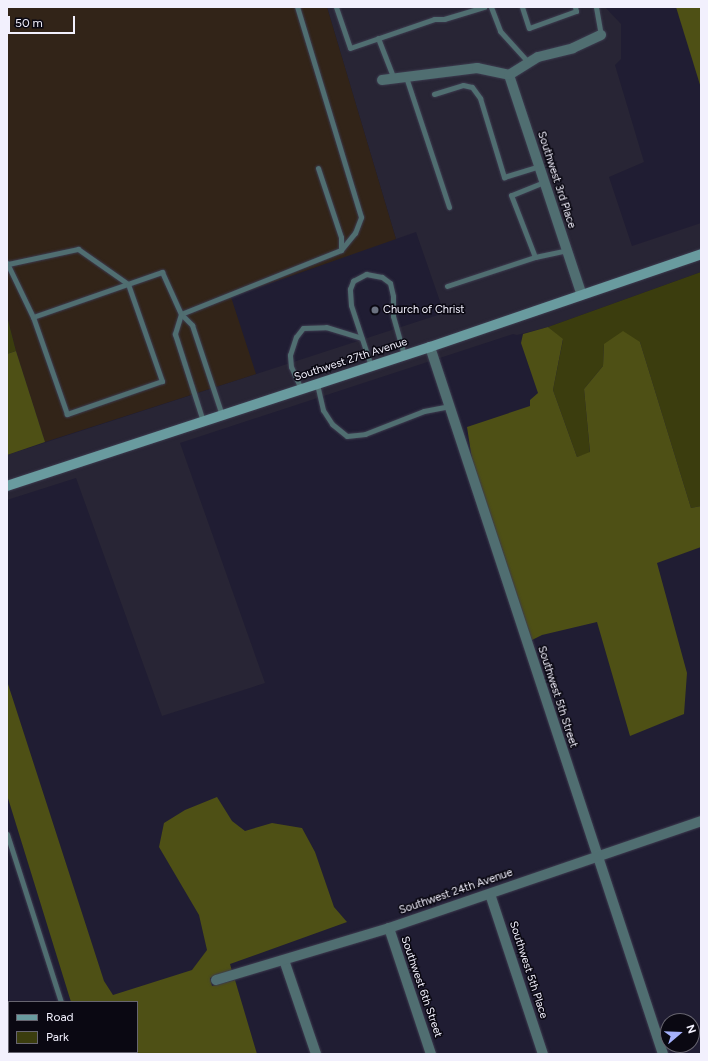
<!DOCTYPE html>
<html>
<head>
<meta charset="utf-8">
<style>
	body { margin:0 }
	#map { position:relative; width:708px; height:1061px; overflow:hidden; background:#201d33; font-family:Figtree,sans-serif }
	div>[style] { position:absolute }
	.commercial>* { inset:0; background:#282535 }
	.industrial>* { inset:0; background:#322418 }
	.green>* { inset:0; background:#3b3d0e }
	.forest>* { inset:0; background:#4e5015 }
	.roads { filter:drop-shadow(0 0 1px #3d3b4f) drop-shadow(0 0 1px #3d3b4f) }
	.lane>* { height:5px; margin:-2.5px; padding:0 2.5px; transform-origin:2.5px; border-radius:2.5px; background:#506e71 }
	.street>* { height:10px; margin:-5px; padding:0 5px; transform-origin:5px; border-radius:5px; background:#506e71 }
	.secondary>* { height:10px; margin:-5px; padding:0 5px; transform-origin:5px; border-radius:5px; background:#699b9f }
	.dots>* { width:11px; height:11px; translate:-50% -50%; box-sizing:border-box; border:2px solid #0a0812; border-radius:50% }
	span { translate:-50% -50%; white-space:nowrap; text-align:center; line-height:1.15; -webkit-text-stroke:3px #0a0812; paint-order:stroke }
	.street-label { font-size:11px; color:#f2f0fd }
	.poi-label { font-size:11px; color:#f2f0fd }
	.left { translate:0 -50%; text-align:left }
	.frame { position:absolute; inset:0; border:8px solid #f2f0fd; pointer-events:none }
	.legend { position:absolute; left:8px; top:1001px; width:130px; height:52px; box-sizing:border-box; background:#0a0812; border:1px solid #676570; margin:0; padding:5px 7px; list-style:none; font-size:12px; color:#f2f0fd }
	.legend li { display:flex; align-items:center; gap:8px; height:20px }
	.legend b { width:20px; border:1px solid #676570 }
	.north { position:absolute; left:660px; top:1013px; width:40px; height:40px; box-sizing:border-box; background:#0a0812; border:1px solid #676570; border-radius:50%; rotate:71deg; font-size:11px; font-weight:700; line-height:16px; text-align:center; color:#f2f0fd }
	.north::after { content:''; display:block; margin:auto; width:14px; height:18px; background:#a6b1fc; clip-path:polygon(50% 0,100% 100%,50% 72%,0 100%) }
	.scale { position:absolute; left:8px; top:16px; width:67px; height:18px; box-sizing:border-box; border:2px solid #f2f0fd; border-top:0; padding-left:5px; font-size:12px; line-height:14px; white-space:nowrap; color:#f2f0fd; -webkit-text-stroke:3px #0a0812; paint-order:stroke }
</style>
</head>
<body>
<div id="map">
	<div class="commercial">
		<i style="clip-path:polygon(327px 7px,605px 7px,621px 24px,621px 59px,615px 65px,644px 162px,609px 177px,632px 246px,701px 223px,701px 249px,429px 343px,7px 481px,7px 455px,444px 313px,416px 232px,396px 239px)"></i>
		<i style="clip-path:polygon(701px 258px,701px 272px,548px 327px,517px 335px,513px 334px,180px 443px,265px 683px,162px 716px,76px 478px,7px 500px,7px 491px)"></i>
	</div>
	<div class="industrial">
		<i style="clip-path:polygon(7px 7px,327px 7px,396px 239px,231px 297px,256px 374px,45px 442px,16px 351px,7px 316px)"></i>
	</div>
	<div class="green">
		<i style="clip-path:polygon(701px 272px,701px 506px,691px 508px,640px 342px,604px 344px,603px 366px,584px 389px,590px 453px,577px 457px,553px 390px,563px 340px,548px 327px)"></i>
		<i style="clip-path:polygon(7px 316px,16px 351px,7px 354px)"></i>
	</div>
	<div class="forest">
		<i style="clip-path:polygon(676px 7px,701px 7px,701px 88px)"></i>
		<i style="clip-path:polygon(548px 327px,563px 339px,553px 390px,577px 457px,590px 452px,584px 389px,603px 366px,604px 344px,623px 331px,640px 342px,691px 508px,701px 506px,701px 547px,657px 563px,687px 673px,684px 714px,630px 736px,597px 622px,542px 635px,528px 642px,475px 479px,467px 427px,530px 406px,530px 400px,538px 393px,521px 343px,523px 334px)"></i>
		<i style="clip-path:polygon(16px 351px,45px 442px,7px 455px,7px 354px)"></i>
		<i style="clip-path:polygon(7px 681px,104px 981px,113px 995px,192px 970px,207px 950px,199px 915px,159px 847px,164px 823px,185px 810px,217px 797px,232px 821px,245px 831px,272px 823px,302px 828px,315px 852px,334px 907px,347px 922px,230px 964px,232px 971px,210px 978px,212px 986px,235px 980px,257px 1054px,7px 1054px,9px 1041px,9px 1052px,137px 1052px,137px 1002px,71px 1002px,7px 795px)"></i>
	</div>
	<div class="roads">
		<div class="lane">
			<i style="left:336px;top:7px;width:43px;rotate:71.1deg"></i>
			<i style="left:350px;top:48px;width:89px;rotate:-19deg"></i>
			<i style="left:434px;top:19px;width:10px"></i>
			<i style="left:444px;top:19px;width:42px;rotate:-16.7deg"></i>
			<i style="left:491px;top:7px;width:26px;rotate:69deg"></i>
			<i style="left:500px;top:31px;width:43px;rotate:47.8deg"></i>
			<i style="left:522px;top:7px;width:22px;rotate:72deg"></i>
			<i style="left:529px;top:28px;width:50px;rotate:-19.9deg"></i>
			<i style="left:576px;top:11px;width:4px;rotate:-104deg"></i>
			<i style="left:596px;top:7px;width:28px;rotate:80deg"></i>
			<i style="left:378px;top:38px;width:44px;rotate:68.7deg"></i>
			<i style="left:406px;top:77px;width:137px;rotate:71.7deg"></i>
			<i style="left:434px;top:94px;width:30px;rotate:-17deg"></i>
			<i style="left:463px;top:85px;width:9px;rotate:13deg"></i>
			<i style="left:472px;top:87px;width:14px;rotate:54deg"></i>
			<i style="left:480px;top:98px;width:83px;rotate:73.1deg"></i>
			<i style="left:504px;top:177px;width:37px;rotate:-17deg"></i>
			<i style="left:318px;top:168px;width:73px;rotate:71.6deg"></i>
			<i style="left:341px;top:237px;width:13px;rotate:90deg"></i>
			<i style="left:544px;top:182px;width:35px;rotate:158deg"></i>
			<i style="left:511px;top:195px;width:66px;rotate:68.8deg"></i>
			<i style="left:535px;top:257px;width:33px;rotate:-12deg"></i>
			<i style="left:7px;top:263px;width:60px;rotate:64.3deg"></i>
			<i style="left:33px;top:317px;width:137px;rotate:-19.2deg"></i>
			<i style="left:162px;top:272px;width:46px;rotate:65.7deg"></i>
			<i style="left:181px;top:314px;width:16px;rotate:45deg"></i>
			<i style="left:192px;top:325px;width:95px;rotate:71.6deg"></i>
			<i style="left:8px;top:264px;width:72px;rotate:-12.1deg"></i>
			<i style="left:78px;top:249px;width:61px;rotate:35deg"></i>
			<i style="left:128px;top:284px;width:103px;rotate:70.7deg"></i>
			<i style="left:162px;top:381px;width:101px;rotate:160.8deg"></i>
			<i style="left:67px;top:414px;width:103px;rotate:-109.3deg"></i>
			<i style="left:447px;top:286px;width:93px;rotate:-18.2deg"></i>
			<i style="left:181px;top:314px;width:172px;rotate:-21.8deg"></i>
			<i style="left:341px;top:250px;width:22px;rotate:-51deg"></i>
			<i style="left:355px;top:233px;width:17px;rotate:-69deg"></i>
			<i style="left:361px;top:217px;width:220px;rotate:-106.9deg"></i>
			<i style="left:181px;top:314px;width:21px;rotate:107deg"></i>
			<i style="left:175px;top:334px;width:91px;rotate:72.2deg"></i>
			<i style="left:371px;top:366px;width:64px;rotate:-108.2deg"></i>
			<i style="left:351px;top:305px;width:16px;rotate:-94deg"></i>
			<i style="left:350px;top:289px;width:9px;rotate:-69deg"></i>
			<i style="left:353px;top:281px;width:15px;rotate:-28deg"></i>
			<i style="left:366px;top:274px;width:16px;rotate:11deg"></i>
			<i style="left:382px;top:277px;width:10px;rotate:37deg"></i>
			<i style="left:390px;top:283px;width:13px;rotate:77deg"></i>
			<i style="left:393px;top:296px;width:20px;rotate:90deg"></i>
			<i style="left:393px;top:316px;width:41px;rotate:74.2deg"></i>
			<i style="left:317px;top:384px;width:27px;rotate:77deg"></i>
			<i style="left:323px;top:410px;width:17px;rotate:57deg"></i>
			<i style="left:332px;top:424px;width:19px;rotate:39deg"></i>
			<i style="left:347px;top:436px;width:18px;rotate:-6deg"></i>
			<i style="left:365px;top:434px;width:63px;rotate:-21.3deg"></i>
			<i style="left:424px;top:411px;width:25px;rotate:-11deg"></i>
			<i style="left:301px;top:389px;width:24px;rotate:-114deg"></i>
			<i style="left:291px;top:367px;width:12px;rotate:-95deg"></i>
			<i style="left:290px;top:355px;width:19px;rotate:-72deg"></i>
			<i style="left:296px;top:337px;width:11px;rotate:-52deg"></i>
			<i style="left:303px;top:328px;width:23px;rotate:-2deg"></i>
			<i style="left:326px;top:327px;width:37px;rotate:17deg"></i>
			<i style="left:7px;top:834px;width:176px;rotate:72.2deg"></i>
			<i style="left:7px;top:1028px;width:2px"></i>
		</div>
		<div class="street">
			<i style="left:509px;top:75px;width:230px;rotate:71.7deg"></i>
			<i style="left:382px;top:80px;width:96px;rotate:-7.2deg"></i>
			<i style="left:477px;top:68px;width:33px;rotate:12deg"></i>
			<i style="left:509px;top:75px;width:34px;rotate:-32deg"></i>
			<i style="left:538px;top:57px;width:36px;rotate:-14deg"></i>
			<i style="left:573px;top:48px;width:31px;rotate:-25deg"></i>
			<i style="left:430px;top:347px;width:744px;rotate:71.76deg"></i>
			<i style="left:490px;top:894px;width:169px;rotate:71.7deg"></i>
			<i style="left:389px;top:928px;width:133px;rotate:71.6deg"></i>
			<i style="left:284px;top:960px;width:99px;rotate:71.2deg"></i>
			<i style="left:216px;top:980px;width:181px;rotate:-16.7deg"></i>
			<i style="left:389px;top:928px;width:330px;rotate:-18.9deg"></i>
		</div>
		<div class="secondary">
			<i style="left:7px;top:486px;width:445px;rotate:-18.2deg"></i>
			<i style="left:430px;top:347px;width:287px;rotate:-18.9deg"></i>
		</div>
	</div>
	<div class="dots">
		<i style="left:375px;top:310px;background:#6b7280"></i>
	</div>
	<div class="street-label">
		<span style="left:556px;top:180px;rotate:72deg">Southwest 3rd Place</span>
		<span style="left:351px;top:360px;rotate:-18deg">Southwest 27th Avenue</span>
		<span style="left:557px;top:697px;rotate:72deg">Southwest 5th Street</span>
		<span style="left:456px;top:892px;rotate:-19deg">Southwest 24th Avenue</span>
		<span style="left:528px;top:970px;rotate:72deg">Southwest 5th Place</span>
		<span style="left:421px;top:987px;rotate:71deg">Southwest 6th Street</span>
	</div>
	<div class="poi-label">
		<span class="left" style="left:383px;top:310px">Church of Christ</span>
	</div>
	<div class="frame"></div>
	<ul class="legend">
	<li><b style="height:5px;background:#699b9f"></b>Road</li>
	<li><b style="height:11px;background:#3b3d0e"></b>Park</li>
	</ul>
	<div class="north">N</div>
	<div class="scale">50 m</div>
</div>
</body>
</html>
